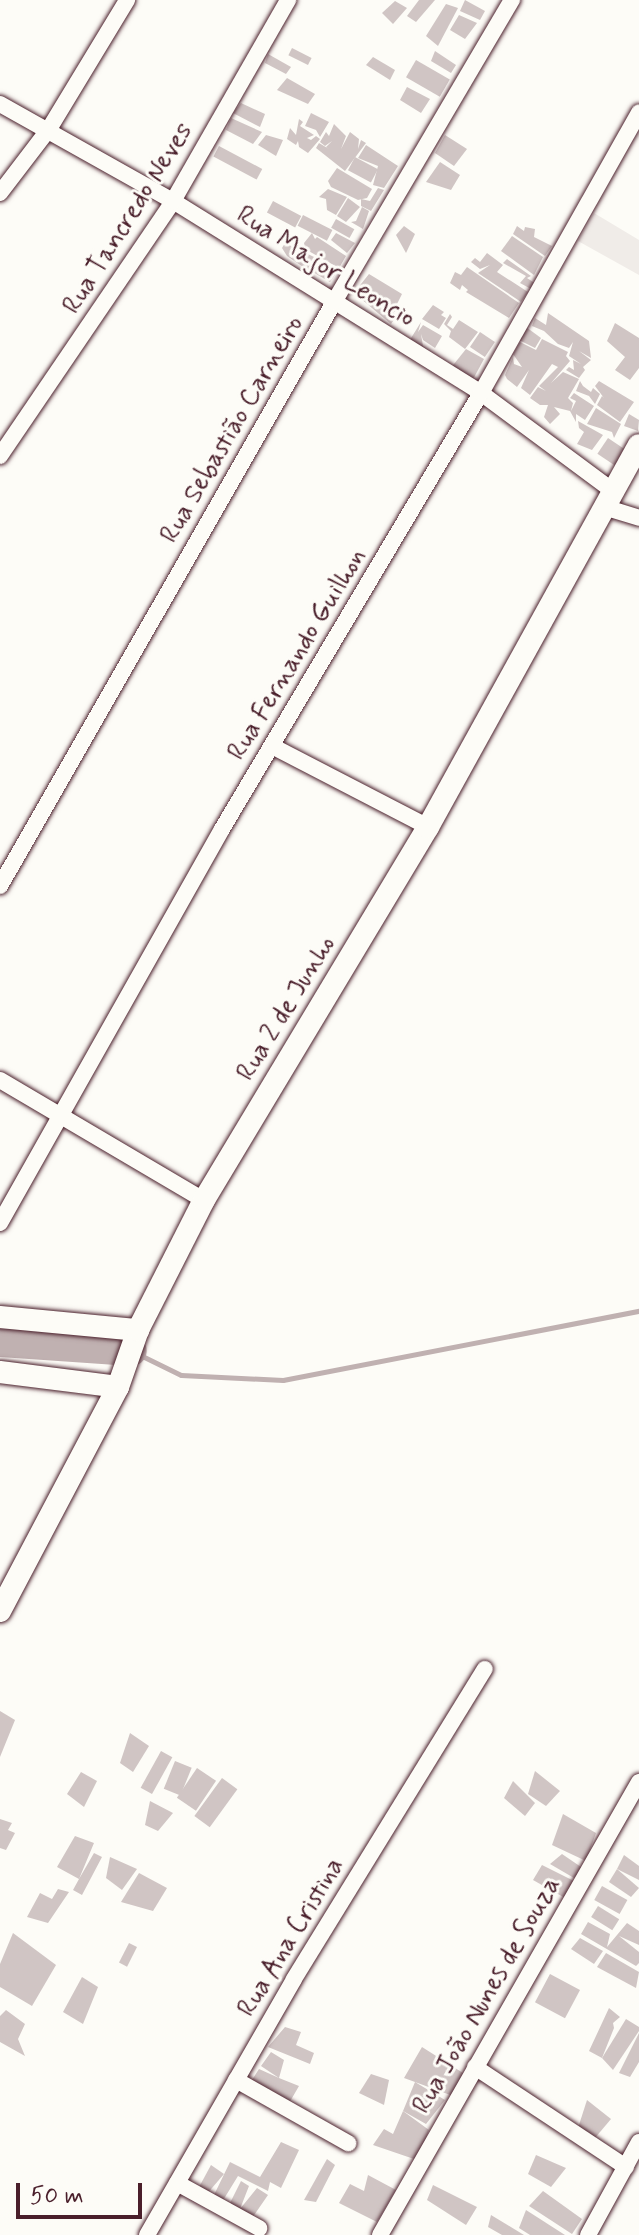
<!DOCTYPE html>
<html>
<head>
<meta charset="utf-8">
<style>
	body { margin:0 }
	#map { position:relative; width:639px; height:2235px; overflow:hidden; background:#fdfcf7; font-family:Mynerve,sans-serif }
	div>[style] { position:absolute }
	.built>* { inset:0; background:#f0ece8 }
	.stream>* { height:5px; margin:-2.5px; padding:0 2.5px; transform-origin:2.5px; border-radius:2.5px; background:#c0b1b1 }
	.river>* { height:30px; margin:-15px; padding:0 15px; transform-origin:15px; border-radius:15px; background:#c0b1b1 }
	.building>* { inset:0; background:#d0c5c4; transform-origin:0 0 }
	.roads { filter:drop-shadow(0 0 2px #4a1f2b) drop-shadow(0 0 2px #4a1f2b) }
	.street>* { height:16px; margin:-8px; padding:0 8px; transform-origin:8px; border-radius:8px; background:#fdfcf7 }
	.secondary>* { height:22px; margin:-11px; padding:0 11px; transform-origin:11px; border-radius:11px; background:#fdfcf7 }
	span { translate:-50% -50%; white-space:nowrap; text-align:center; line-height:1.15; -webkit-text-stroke:6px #fdfcf7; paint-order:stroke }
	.street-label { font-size:26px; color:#4a1f2b }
	.scale { position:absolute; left:16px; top:2183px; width:126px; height:36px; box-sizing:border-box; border:4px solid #4a1f2b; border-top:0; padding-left:10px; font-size:24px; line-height:28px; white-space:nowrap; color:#4a1f2b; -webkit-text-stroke:6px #fdfcf7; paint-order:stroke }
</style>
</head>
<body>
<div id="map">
	<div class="built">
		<i style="clip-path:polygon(594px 213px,639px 240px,639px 275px,578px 241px)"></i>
	</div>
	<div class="stream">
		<i style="left:136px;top:1353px;width:50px;rotate:26.1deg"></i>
		<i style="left:181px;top:1375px;width:102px;rotate:2.8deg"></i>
		<i style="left:283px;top:1380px;width:363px;rotate:-11deg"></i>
	</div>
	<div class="river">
		<i style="left:0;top:1342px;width:132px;rotate:3.9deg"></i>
	</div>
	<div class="building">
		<i style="clip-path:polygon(419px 0,435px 0,416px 22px,407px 16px)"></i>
		<i style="clip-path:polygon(465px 0,485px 11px,480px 20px,460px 11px)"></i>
		<i style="clip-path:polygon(395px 1px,407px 8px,393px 24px,382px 13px)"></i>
		<i style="clip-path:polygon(446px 4px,458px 8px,438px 46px,426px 36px)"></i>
		<i style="clip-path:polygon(459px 15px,477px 23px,465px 39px,450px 30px)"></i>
		<i style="left:292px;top:48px;width:22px;height:8px;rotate:27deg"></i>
		<i style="clip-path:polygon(435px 51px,456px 65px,451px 73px,431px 61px)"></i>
		<i style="clip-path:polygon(268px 54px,291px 67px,286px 74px,265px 63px)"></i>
		<i style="clip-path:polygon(373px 57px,395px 70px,390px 80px,366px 65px)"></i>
		<i style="left:416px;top:60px;width:39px;height:20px;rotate:30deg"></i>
		<i style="clip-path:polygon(287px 78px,315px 94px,308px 104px,277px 90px)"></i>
		<i style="clip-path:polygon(407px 87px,430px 99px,421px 113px,400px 100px)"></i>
		<i style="clip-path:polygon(241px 103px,265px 114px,260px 127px,233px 113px)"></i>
		<i style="clip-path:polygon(311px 113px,329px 122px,320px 137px,316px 130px,305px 126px)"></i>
		<i style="clip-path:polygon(231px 118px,262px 132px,253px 144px,226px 130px)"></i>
		<i style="clip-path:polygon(299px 119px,303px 122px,300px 126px,314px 135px,307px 138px,311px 140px,316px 136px,320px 139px,308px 153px,299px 147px,298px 141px,296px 145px,287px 139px,290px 128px,296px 135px)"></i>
		<i style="clip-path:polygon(334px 124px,346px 136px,341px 149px,350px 132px,359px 139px,358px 149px,361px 140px,366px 143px,345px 171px,316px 148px,319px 143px,329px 149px,326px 147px,332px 141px,325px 146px,320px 142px,326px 132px,329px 136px)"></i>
		<i style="clip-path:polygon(266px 135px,283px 140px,276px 156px,258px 145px)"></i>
		<i style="clip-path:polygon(445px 135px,467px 149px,454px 166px,435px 153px)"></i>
		<i style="clip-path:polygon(366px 145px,398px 166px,384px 188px,373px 185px,378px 166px,358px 158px)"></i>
		<i style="left:219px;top:146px;width:49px;height:12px;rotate:28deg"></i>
		<i style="left:355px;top:157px;width:26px;height:15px;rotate:28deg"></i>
		<i style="clip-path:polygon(440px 162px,460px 175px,451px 190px,426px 182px)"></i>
		<i style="clip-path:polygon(337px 168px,372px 189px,367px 198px,358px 200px,331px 187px,328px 181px)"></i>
		<i style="clip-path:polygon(378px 188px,384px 190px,371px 211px,361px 206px,361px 199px,370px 201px)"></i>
		<i style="clip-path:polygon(328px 189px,347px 197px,336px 215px,327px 210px,326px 199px,319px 197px)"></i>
		<i style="clip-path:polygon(348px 198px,360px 207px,346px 222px,337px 216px)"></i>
		<i style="left:273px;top:201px;width:32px;height:13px;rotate:28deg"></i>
		<i style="clip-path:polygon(362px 207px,369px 211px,363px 229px,351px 222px,356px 221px)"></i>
		<i style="left:303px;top:215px;width:33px;height:12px;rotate:27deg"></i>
		<i style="left:336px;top:219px;width:21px;height:10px;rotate:29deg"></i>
		<i style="clip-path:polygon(404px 226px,415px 234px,406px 253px,396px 235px)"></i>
		<i style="clip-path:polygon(517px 226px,524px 231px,525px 227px,535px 229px,534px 237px,552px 246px,545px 256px,513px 234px)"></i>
		<i style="clip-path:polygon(312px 233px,315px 239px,317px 237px,346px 256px,339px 268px,305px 249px,304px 243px)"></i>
		<i style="clip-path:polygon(336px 233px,355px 243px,347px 253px,331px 240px)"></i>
		<i style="clip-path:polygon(512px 236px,543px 257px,534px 275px,501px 251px)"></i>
		<i style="clip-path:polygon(285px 243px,314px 257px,309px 271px,287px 256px,282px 248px)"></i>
		<i style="clip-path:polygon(487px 253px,503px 265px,497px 272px,528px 292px,521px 302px,478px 273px,490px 265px,480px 269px,471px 262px,475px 258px,480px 262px)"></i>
		<i style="clip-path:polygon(316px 259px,337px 272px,330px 282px,311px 271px)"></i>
		<i style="clip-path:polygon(507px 259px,531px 276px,527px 278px,536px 284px,531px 289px,520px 283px,526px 276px,503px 263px)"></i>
		<i style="clip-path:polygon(467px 267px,519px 303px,509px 318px,466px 292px,468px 290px,462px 285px,460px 290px,450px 283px,455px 272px,461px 275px)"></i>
		<i style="clip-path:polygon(369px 274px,402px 294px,396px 306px,400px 308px,393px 313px,397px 315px,391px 324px,360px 298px,365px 295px,370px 301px,372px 298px,357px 289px)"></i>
		<i style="clip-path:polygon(433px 305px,444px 312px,441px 315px,446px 318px,439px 329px,422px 319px)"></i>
		<i style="clip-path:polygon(548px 313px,589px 341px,591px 358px,579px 351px,591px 360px,583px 367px,585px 370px,579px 378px,566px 370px,569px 367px,574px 370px,573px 360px,581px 364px,569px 356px,573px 342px,569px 348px,558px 344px,544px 331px,532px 326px,535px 318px,546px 325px)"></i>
		<i style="clip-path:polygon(450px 314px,452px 317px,447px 325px,453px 329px,459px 320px,478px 332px,465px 349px,449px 337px,451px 331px,444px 324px)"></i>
		<i style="clip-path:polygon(421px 322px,418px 332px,423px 325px,442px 336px,435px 348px,423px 340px,421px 334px,423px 346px,428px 351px,408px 343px)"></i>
		<i style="clip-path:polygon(615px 323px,639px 338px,639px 368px,630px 380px,615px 370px,625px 357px,607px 341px)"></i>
		<i style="clip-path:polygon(526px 327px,541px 338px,535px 348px,519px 340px)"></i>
		<i style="left:480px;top:332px;width:18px;height:18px;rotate:34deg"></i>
		<i style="clip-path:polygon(542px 339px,568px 352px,566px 356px,570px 361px,551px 383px,563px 372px,579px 379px,568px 398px,573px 403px,571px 411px,576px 401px,570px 398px,574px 393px,594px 406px,585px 420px,576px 414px,576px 422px,570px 411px,554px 407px,560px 414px,550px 424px,544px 417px,548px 405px,540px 405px,530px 398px,538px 387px,546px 391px,539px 386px,558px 367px,552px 364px,530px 395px,521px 388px,529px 370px,517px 387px,507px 379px,505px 375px,513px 357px,514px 364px,522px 367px,513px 354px,520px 342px,536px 350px)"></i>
		<i style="clip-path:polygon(466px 349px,484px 359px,471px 383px,450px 369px)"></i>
		<i style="clip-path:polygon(580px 381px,583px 386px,591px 392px,593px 388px,600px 394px,595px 404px,589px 396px,576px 391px)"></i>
		<i style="clip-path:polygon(599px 381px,634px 402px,620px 422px,597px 405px,602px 396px,604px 398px,595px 386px)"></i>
		<i style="clip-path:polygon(596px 408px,621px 424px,614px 438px,612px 432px,587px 424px)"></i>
		<i style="clip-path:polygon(629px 414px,639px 420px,638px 431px,624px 426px)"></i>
		<i style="clip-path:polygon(578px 421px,603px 435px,592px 450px,577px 444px,584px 432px,579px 428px)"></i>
		<i style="left:608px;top:438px;width:22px;height:19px;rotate:34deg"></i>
		<i style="clip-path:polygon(0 1711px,15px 1720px,0 1757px)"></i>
		<i style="clip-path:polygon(130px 1733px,149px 1746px,133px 1772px,120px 1763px)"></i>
		<i style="left:161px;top:1751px;width:13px;height:42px;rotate:29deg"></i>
		<i style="left:175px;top:1761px;width:18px;height:30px;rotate:22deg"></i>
		<i style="left:197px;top:1768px;width:23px;height:36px;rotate:34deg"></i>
		<i style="clip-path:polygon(535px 1771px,560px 1791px,546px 1806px,528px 1794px)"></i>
		<i style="clip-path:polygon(81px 1772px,97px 1781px,84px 1807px,67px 1794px)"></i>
		<i style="left:222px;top:1778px;width:19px;height:47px;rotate:36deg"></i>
		<i style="clip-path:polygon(513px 1781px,535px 1803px,525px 1816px,504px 1798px)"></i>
		<i style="clip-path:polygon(150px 1801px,173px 1813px,158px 1831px,145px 1825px)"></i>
		<i style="clip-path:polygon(563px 1814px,596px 1833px,586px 1861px,552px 1845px)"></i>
		<i style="clip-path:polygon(0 1819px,12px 1823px,8px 1830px,15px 1833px,6px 1850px,0 1848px)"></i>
		<i style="clip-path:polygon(75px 1836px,94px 1843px,79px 1879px,94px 1853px,102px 1857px,82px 1895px,73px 1890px,79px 1879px,57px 1867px)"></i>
		<i style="clip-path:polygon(562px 1854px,584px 1869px,574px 1878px,550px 1864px)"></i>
		<i style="clip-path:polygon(624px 1855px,639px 1866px,639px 1880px,617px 1869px)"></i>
		<i style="clip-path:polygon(110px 1857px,137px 1869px,122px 1890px,106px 1878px)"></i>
		<i style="clip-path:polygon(542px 1865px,576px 1882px,565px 1898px,533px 1880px)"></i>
		<i style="clip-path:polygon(617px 1869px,639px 1888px,631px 1897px,609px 1882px)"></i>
		<i style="clip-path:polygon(139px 1873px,167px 1888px,153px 1911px,121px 1902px)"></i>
		<i style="left:602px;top:1886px;width:29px;height:16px;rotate:29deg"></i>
		<i style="clip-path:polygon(58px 1889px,69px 1892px,48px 1923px,27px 1917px,40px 1893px,52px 1899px)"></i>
		<i style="left:598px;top:1906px;width:25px;height:13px;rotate:32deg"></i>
		<i style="clip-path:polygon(588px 1922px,610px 1934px,607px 1947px,627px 1923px,639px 1931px,639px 1945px,619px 1936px,639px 1952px,639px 1963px,636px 1966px,581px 1934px)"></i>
		<i style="clip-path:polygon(13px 1933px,56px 1965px,32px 2006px,0 1987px,0 1964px)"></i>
		<i style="clip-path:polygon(580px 1938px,603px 1951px,594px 1964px,571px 1949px)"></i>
		<i style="left:129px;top:1943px;width:9px;height:22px;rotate:27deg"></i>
		<i style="clip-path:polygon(606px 1953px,639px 1972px,636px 1988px,597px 1967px)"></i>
		<i style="left:550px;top:1974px;width:34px;height:32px;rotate:28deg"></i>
		<i style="clip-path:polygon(82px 1977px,98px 1987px,83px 2024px,63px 2012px)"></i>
		<i style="clip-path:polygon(609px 2008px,620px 2017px,613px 2023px,614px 2028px,602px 2058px,589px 2051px)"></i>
		<i style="clip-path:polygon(6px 2010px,25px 2024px,18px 2039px,25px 2056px,0 2042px,0 2016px)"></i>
		<i style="clip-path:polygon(626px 2019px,639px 2027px,639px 2031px,613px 2070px,602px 2058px)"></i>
		<i style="clip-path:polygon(285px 2027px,301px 2032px,296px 2045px,314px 2053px,310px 2064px,268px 2047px)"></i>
		<i style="clip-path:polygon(639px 2033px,639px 2062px,630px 2077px,619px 2073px)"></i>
		<i style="clip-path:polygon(422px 2047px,463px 2073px,453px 2096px,415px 2082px,445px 2100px,426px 2124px,403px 2111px,415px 2082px,404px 2078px)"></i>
		<i style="clip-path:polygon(271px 2052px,284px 2060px,279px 2078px,299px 2086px,288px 2105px,250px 2083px,259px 2069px,279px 2078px,261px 2066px)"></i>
		<i style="clip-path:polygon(371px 2074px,389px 2080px,384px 2105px,359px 2093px)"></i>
		<i style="clip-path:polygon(587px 2100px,611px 2119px,595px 2138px,578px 2128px)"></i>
		<i style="clip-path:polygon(403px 2111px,429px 2130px,422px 2150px,414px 2159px,373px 2145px,384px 2129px,393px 2134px)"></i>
		<i style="clip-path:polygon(281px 2142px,299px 2150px,281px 2188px,270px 2182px,268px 2191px,238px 2176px,222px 2202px,214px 2195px,230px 2162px,260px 2177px)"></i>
		<i style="clip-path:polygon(536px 2155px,566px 2168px,551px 2187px,528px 2174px)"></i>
		<i style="clip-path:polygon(327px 2159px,335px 2165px,316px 2202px,304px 2200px)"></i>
		<i style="clip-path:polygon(211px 2165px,224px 2174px,206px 2195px,198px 2189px)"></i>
		<i style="clip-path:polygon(368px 2175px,396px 2190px,377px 2222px,339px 2203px,350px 2184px,364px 2191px)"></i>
		<i style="clip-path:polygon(241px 2181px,249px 2186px,240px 2209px,257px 2188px,268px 2195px,252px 2218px,229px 2205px)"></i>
		<i style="clip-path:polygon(433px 2185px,477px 2207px,466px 2225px,427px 2200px)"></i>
		<i style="clip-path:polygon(543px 2191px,582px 2219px,572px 2234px,529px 2206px)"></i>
		<i style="clip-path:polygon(526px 2210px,565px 2235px,530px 2235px,519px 2228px)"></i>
		<i style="clip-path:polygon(491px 2215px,524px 2235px,502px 2235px,488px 2227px)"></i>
	</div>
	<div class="roads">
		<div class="street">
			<i style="left:0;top:104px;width:198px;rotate:29.3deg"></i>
			<i style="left:173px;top:201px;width:363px;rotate:31.9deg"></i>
			<i style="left:481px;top:393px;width:164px;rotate:36.6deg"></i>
			<i style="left:0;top:193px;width:81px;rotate:-52.6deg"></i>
			<i style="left:49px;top:129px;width:151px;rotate:-58.8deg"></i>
			<i style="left:0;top:456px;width:308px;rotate:-55.8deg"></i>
			<i style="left:173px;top:201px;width:232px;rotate:-60.2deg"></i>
			<i style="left:604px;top:507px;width:37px;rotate:17deg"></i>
			<i style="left:272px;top:746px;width:176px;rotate:27.4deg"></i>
			<i style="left:0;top:886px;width:673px;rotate:-60.23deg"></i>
			<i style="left:334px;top:302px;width:351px;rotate:-59.5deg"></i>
			<i style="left:0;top:1080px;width:237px;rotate:30.5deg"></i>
			<i style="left:0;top:1223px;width:452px;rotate:-60.6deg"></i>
			<i style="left:222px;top:829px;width:507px;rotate:-59.29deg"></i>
			<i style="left:481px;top:393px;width:322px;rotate:-60.6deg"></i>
			<i style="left:475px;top:2067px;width:181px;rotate:33.5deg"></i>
			<i style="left:236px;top:2080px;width:129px;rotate:29.4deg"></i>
			<i style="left:177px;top:2183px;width:94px;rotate:28.8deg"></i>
			<i style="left:147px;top:2235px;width:295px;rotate:-60.1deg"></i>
			<i style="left:294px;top:1979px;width:364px;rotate:-58.4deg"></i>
			<i style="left:380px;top:2235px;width:522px;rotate:-60.24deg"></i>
			<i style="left:588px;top:2235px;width:106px;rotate:-61.3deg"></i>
		</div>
		<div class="secondary">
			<i style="left:0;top:1317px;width:139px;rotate:5.4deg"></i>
			<i style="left:0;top:1372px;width:119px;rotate:7.2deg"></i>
			<i style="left:0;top:1611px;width:253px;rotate:-62.2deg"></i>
			<i style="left:118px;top:1387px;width:60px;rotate:-70.7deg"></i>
			<i style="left:138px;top:1330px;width:146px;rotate:-63.1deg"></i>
			<i style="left:204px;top:1200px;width:435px;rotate:-59deg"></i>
			<i style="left:428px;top:827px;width:436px;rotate:-61.1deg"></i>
		</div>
	</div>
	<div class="street-label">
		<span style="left:129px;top:219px;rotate:-58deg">Rua Tancredo Neves</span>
		<span style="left:325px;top:268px;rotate:32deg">Rua Major Leoncio</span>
		<span style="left:233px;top:430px;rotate:-60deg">Rua Sebastião Carneiro</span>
		<span style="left:298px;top:655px;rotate:-59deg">Rua Fernando Guilhon</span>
		<span style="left:287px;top:1009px;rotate:-59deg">Rua 2 de Junho</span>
		<span style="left:292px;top:1938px;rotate:-59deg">Rua Ana Cristina</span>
		<span style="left:488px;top:1996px;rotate:-60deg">Rua João Nunes de Souza</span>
	</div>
	<div class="scale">50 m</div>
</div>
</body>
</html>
